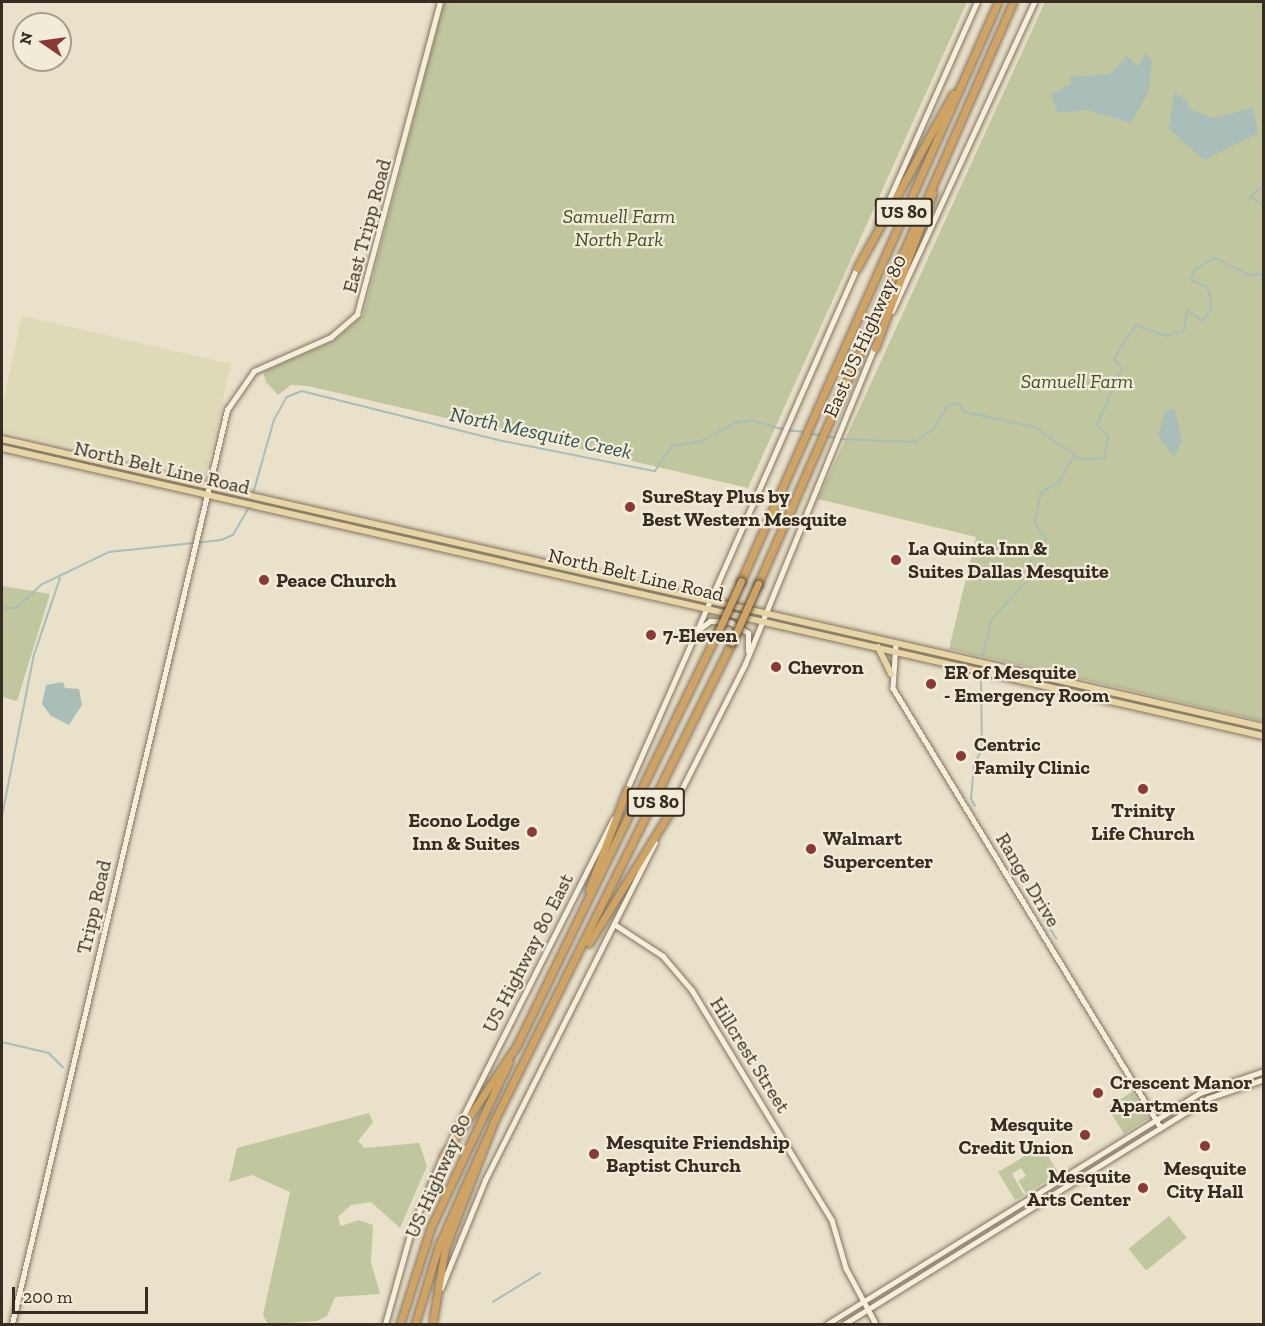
<!DOCTYPE html>
<html>
<head>
<meta charset="utf-8">
<style>
	body { margin:0 }
	#map { position:relative; width:1265px; height:1326px; overflow:hidden; background:#e9e1c9; font-family:"Zilla Slab",serif }
	div>[style] { position:absolute }
	.farmland>* { inset:0; background:#ded9b7 }
	.green>* { inset:0; background:#c0c69e; transform-origin:0 0 }
	.water>* { inset:0; background:#a9beb9 }
	.stream>* { height:1.5px; margin:-0.75px; padding:0 0.75px; transform-origin:0.75px; border-radius:0.75px; background:#a9beb9 }
	.roads { filter:drop-shadow(0 0 2px #837460) drop-shadow(0 0 2px #837460) }
	.tertiary>* { height:4.5px; margin:-2.25px; padding:0 2.25px; transform-origin:2.25px; border-radius:2.25px; background:#f5eedb }
	.secondary>* { height:5px; margin:-2.5px; padding:0 2.5px; transform-origin:2.5px; border-radius:2.5px; background:#f5eedb }
	.primary>* { height:6px; margin:-3px; padding:0 3px; transform-origin:3px; border-radius:3px; background:#e7d5a6 }
	.motorway>* { height:7px; margin:-3.5px; padding:0 3.5px; transform-origin:3.5px; border-radius:3.5px; background:#cea364 }
	.bridges { filter:drop-shadow(0 0 2px #524333) drop-shadow(0 0 2px #524333) }
	.motorway-bridge>* { height:7px; margin:-3.5px; padding:0 3.5px; transform-origin:3.5px; border-radius:3.5px; background:#cea364 }
	.dots>* { width:16px; height:16px; translate:-50% -50%; box-sizing:border-box; border:3px solid #f2ebd7; border-radius:50% }
	span { translate:-50% -50%; white-space:nowrap; text-align:center; line-height:1.15; -webkit-text-stroke:4.5px #f2ebd7; paint-order:stroke }
	.shield-label span { padding:2px 4px; background:#f2ebd7; border:2px solid; border-radius:4px; -webkit-text-stroke-width:0 }
	.shield-label { font-size:18px; color:#362c21; font-weight:700 }
	.park-label { font-size:20px; color:#45502a; font-style:italic }
	.street-label { font-size:20px; color:#362c21 }
	.poi-label { font-size:20px; color:#362c21; font-weight:700 }
	.left { translate:0 -50%; text-align:left }
	.right { translate:-100% -50%; text-align:right }
	.water-label { font-size:21px; color:#335453; font-style:italic }
	.frame { position:absolute; inset:0; border:3px solid #362c21; pointer-events:none }
	.north { position:absolute; left:12px; top:12px; width:60px; height:60px; box-sizing:border-box; background:#f2ebd7; border:2px solid #a79f8e; border-radius:50%; rotate:283deg; font-size:16px; font-weight:700; line-height:24px; text-align:center; color:#362c21 }
	.north::after { content:''; display:block; margin:auto; width:21px; height:27px; background:#8b3937; clip-path:polygon(50% 0,100% 100%,50% 72%,0 100%) }
	.scale { position:absolute; left:12px; top:1287px; width:136px; height:27px; box-sizing:border-box; border:3px solid #362c21; border-top:0; padding-left:8px; font-size:18px; line-height:21px; white-space:nowrap; color:#362c21; -webkit-text-stroke:4px #f2ebd7; paint-order:stroke }
</style>
</head>
<body>
<div id="map">
	<div class="farmland">
		<i style="clip-path:polygon(22px 316px,231px 364px,205px 477px,2px 431px,2px 407px)"></i>
	</div>
	<div class="green">
		<i style="clip-path:polygon(444px 2px,967px 2px,748px 488px,308px 386px,291px 385px,278px 395px,266px 382px,263px 372px,333px 341px,363px 315px)"></i>
		<i style="clip-path:polygon(1045px 2px,1263px 2px,1263px 721px,949px 649px,976px 537px,818px 499px)"></i>
		<i style="clip-path:polygon(2px 586px,50px 594px,17px 701px,2px 697px)"></i>
		<i style="left:1132px;top:1092px;width:31px;height:29px;rotate:58deg"></i>
		<i style="clip-path:polygon(369px 1113px,373px 1122px,358px 1141px,364px 1148px,419px 1143px,427px 1166px,400px 1228px,371px 1202px,351px 1205px,338px 1217px,341px 1226px,359px 1220px,373px 1225px,371px 1262px,380px 1294px,335px 1297px,327px 1316px,317px 1321px,268px 1324px,263px 1315px,290px 1192px,252px 1175px,229px 1182px,237px 1148px)"></i>
		<i style="clip-path:polygon(1042px 1146px,1059px 1174px,1026px 1193px,1018px 1181px,1026px 1176px,1021px 1168px,1012px 1174px,1024px 1195px,1015px 1200px,998px 1172px)"></i>
		<i style="left:1169px;top:1216px;width:28px;height:52px;rotate:51deg"></i>
	</div>
	<div class="water">
		<i style="clip-path:polygon(1145px 53px,1152px 59px,1149px 91px,1131px 123px,1088px 110px,1058px 113px,1051px 95px,1072px 83px,1069px 77px,1110px 74px,1127px 56px,1138px 66px)"></i>
		<i style="clip-path:polygon(1174px 93px,1186px 99px,1190px 109px,1213px 118px,1253px 108px,1258px 133px,1204px 160px,1169px 129px)"></i>
		<i style="clip-path:polygon(1175px 409px,1182px 442px,1174px 457px,1158px 436px,1165px 411px)"></i>
		<i style="clip-path:polygon(63px 682px,65px 688px,79px 689px,82px 705px,69px 725px,51px 716px,42px 704px,46px 685px)"></i>
	</div>
	<div class="stream">
		<i style="left:1264px;top:185px;width:18px;rotate:137deg"></i>
		<i style="left:1251px;top:197px;width:16px;rotate:35deg"></i>
		<i style="left:787px;top:430px;width:16px;rotate:7deg"></i>
		<i style="left:811px;top:434px;width:10px;rotate:6deg"></i>
		<i style="left:825px;top:436px;width:11px;rotate:10deg"></i>
		<i style="left:840px;top:439px;width:75px;rotate:2.3deg"></i>
		<i style="left:915px;top:442px;width:24px;rotate:-36deg"></i>
		<i style="left:934px;top:428px;width:27px;rotate:-57deg"></i>
		<i style="left:949px;top:405px;width:11px;rotate:-5deg"></i>
		<i style="left:960px;top:404px;width:9px;rotate:58deg"></i>
		<i style="left:965px;top:412px;width:72px;rotate:12.1deg"></i>
		<i style="left:1035px;top:427px;width:56px;rotate:34.8deg"></i>
		<i style="left:1081px;top:459px;width:24px;rotate:-2deg"></i>
		<i style="left:1105px;top:458px;width:22px;rotate:-82deg"></i>
		<i style="left:1108px;top:436px;width:16px;rotate:-135deg"></i>
		<i style="left:1097px;top:425px;width:61px;rotate:-65.9deg"></i>
		<i style="left:1122px;top:369px;width:13px;rotate:-129deg"></i>
		<i style="left:1114px;top:359px;width:40px;rotate:-57.1deg"></i>
		<i style="left:1136px;top:325px;width:32px;rotate:20deg"></i>
		<i style="left:1166px;top:336px;width:19px;rotate:-16deg"></i>
		<i style="left:1184px;top:331px;width:21px;rotate:-82deg"></i>
		<i style="left:1187px;top:310px;width:19px;rotate:35deg"></i>
		<i style="left:1203px;top:321px;width:14px;rotate:-56deg"></i>
		<i style="left:1211px;top:309px;width:13px;rotate:-94deg"></i>
		<i style="left:1210px;top:296px;width:9px;rotate:-108deg"></i>
		<i style="left:1207px;top:287px;width:17px;rotate:-159deg"></i>
		<i style="left:1191px;top:281px;width:11px;rotate:-75deg"></i>
		<i style="left:1194px;top:270px;width:24px;rotate:-30deg"></i>
		<i style="left:1215px;top:258px;width:39px;rotate:26deg"></i>
		<i style="left:1250px;top:275px;width:14px;rotate:-4deg"></i>
		<i style="left:253px;top:494px;width:77px;rotate:-74.2deg"></i>
		<i style="left:274px;top:420px;width:26px;rotate:-61deg"></i>
		<i style="left:287px;top:397px;width:16px;rotate:-22deg"></i>
		<i style="left:302px;top:391px;width:207px;rotate:14deg"></i>
		<i style="left:503px;top:441px;width:155px;rotate:11.2deg"></i>
		<i style="left:655px;top:471px;width:30px;rotate:-56deg"></i>
		<i style="left:672px;top:446px;width:30px;rotate:-9deg"></i>
		<i style="left:702px;top:441px;width:37px;rotate:-29deg"></i>
		<i style="left:734px;top:423px;width:17px;rotate:-10deg"></i>
		<i style="left:751px;top:420px;width:32px;rotate:16deg"></i>
		<i style="left:2px;top:608px;width:15px"></i>
		<i style="left:17px;top:608px;width:33px;rotate:-44deg"></i>
		<i style="left:41px;top:585px;width:76px;rotate:-25.9deg"></i>
		<i style="left:109px;top:552px;width:113px;rotate:-6.1deg"></i>
		<i style="left:221px;top:540px;width:13px;rotate:-23deg"></i>
		<i style="left:233px;top:535px;width:32px;rotate:-60deg"></i>
		<i style="left:983px;top:656px;width:37px;rotate:-77deg"></i>
		<i style="left:991px;top:620px;width:60px;rotate:-47deg"></i>
		<i style="left:1032px;top:576px;width:21px;rotate:-95deg"></i>
		<i style="left:1030px;top:555px;width:22px;rotate:-43deg"></i>
		<i style="left:1046px;top:540px;width:20px;rotate:-123deg"></i>
		<i style="left:1035px;top:523px;width:31px;rotate:-79deg"></i>
		<i style="left:1041px;top:493px;width:21px;rotate:-31deg"></i>
		<i style="left:1059px;top:482px;width:29px;rotate:-61deg"></i>
		<i style="left:975px;top:806px;width:8px;rotate:-120deg"></i>
		<i style="left:971px;top:799px;width:35px;rotate:-85deg"></i>
		<i style="left:974px;top:764px;width:16px;rotate:-60deg"></i>
		<i style="left:982px;top:750px;width:74px;rotate:-90.8deg"></i>
		<i style="left:2px;top:816px;width:164px;rotate:-78.8deg"></i>
		<i style="left:34px;top:655px;width:81px;rotate:-71.3deg"></i>
		<i style="left:1035px;top:904px;width:41px;rotate:57.8deg"></i>
		<i style="left:2px;top:1042px;width:48px;rotate:13.2deg"></i>
		<i style="left:49px;top:1053px;width:20px;rotate:45deg"></i>
		<i style="left:493px;top:1302px;width:55px;rotate:-31.7deg"></i>
	</div>
	<div class="roads">
		<div class="tertiary">
			<i style="left:896px;top:643px;width:45px;rotate:93.8deg"></i>
			<i style="left:893px;top:688px;width:515px;rotate:58.65deg"></i>
			<i style="left:614px;top:924px;width:59px;rotate:33.1deg"></i>
			<i style="left:663px;top:956px;width:45px;rotate:49.5deg"></i>
			<i style="left:692px;top:990px;width:269px;rotate:58.7deg"></i>
			<i style="left:832px;top:1220px;width:50px;rotate:73.7deg"></i>
			<i style="left:846px;top:1268px;width:64px;rotate:61.8deg"></i>
			<i style="left:12px;top:1324px;width:939px;rotate:-76.76deg"></i>
			<i style="left:227px;top:410px;width:47px;rotate:-55.3deg"></i>
			<i style="left:254px;top:371px;width:84px;rotate:-23.8deg"></i>
			<i style="left:331px;top:337px;width:35px;rotate:-41deg"></i>
			<i style="left:357px;top:314px;width:323px;rotate:-75.1deg"></i>
		</div>
		<div class="secondary">
			<i style="left:878px;top:224px;width:243px;rotate:-66deg"></i>
			<i style="left:892px;top:311px;width:340px;rotate:-65.3deg"></i>
			<i style="left:698px;top:630px;width:15px;rotate:-37deg"></i>
			<i style="left:710px;top:621px;width:20px;rotate:3deg"></i>
			<i style="left:730px;top:622px;width:21px;rotate:31deg"></i>
			<i style="left:748px;top:633px;width:18px;rotate:90deg"></i>
			<i style="left:626px;top:791px;width:575px;rotate:-66.2deg"></i>
			<i style="left:670px;top:812px;width:166px;rotate:-63.1deg"></i>
			<i style="left:745px;top:664px;width:344px;rotate:-67.8deg"></i>
			<i style="left:451px;top:1140px;width:360px;rotate:-63.2deg"></i>
			<i style="left:441px;top:1288px;width:117px;rotate:-67.8deg"></i>
			<i style="left:485px;top:1180px;width:378px;rotate:-63.3deg"></i>
			<i style="left:385px;top:1324px;width:101px;rotate:-74.4deg"></i>
			<i style="left:412px;top:1227px;width:81px;rotate:-66.6deg"></i>
			<i style="left:827px;top:1324px;width:438px;rotate:-31.8deg"></i>
			<i style="left:1199px;top:1093px;width:69px;rotate:-18.7deg"></i>
			<i style="left:844px;top:1324px;width:428px;rotate:-31.8deg"></i>
			<i style="left:1208px;top:1098px;width:59px;rotate:-18.7deg"></i>
		</div>
		<div class="primary">
			<i style="left:2px;top:439px;width:1294px;rotate:12.86deg"></i>
			<i style="left:2px;top:448px;width:1294px;rotate:12.86deg"></i>
			<i style="left:878px;top:647px;width:30px;rotate:64deg"></i>
		</div>
		<div class="motorway">
			<i style="left:857px;top:268px;width:199px;rotate:-61.1deg"></i>
			<i style="left:875px;top:348px;width:166px;rotate:-69.6deg"></i>
			<i style="left:741px;top:581px;width:633px;rotate:-66.07deg"></i>
			<i style="left:758px;top:584px;width:635px;rotate:-66.34deg"></i>
			<i style="left:589px;top:890px;width:108px;rotate:-69.4deg"></i>
			<i style="left:589px;top:943px;width:156px;rotate:-58.3deg"></i>
			<i style="left:443px;top:1156px;width:133px;rotate:-56.3deg"></i>
			<i style="left:517px;top:1045px;width:457px;rotate:-64.1deg"></i>
			<i style="left:433px;top:1320px;width:73px;rotate:-80.5deg"></i>
			<i style="left:445px;top:1248px;width:136px;rotate:-68.9deg"></i>
			<i style="left:494px;top:1121px;width:535px;rotate:-63.58deg"></i>
			<i style="left:400px;top:1324px;width:102px;rotate:-72.3deg"></i>
			<i style="left:431px;top:1227px;width:183px;rotate:-64.8deg"></i>
			<i style="left:415px;top:1324px;width:83px;rotate:-73.1deg"></i>
			<i style="left:439px;top:1245px;width:118px;rotate:-66deg"></i>
		</div>
	</div>
	<div class="bridges">
		<div class="motorway-bridge">
			<i style="left:717px;top:634px;width:58px;rotate:-65.6deg"></i>
			<i style="left:732px;top:642px;width:64px;rotate:-65.9deg"></i>
		</div>
	</div>
	<div class="dots">
		<i style="left:630px;top:507px;background:#8b3937"></i>
		<i style="left:896px;top:560px;background:#8b3937"></i>
		<i style="left:264px;top:580px;background:#8b3937"></i>
		<i style="left:651px;top:635px;background:#8b3937"></i>
		<i style="left:776px;top:667px;background:#8b3937"></i>
		<i style="left:931px;top:684px;background:#8b3937"></i>
		<i style="left:961px;top:756px;background:#8b3937"></i>
		<i style="left:1143px;top:789px;background:#8b3937"></i>
		<i style="left:532px;top:832px;background:#8b3937"></i>
		<i style="left:811px;top:849px;background:#8b3937"></i>
		<i style="left:1098px;top:1093px;background:#8b3937"></i>
		<i style="left:1085px;top:1135px;background:#8b3937"></i>
		<i style="left:1205px;top:1146px;background:#8b3937"></i>
		<i style="left:594px;top:1154px;background:#8b3937"></i>
		<i style="left:1143px;top:1188px;background:#8b3937"></i>
	</div>
	<div class="shield-label">
		<span style="left:904px;top:212px">US 80</span>
		<span style="left:656px;top:802px">US 80</span>
	</div>
	<div class="park-label">
		<span style="left:619px;top:228px">Samuell Farm<br>North Park</span>
		<span style="left:1077px;top:381px">Samuell Farm</span>
	</div>
	<div class="street-label">
		<span style="left:367px;top:226px;rotate:-75deg">East Tripp Road</span>
		<span style="left:865px;top:336px;rotate:-66deg">East US Highway 80</span>
		<span style="left:162px;top:468px;rotate:13deg">North Belt Line Road</span>
		<span style="left:636px;top:575px;rotate:13deg">North Belt Line Road</span>
		<span style="left:1028px;top:880px;rotate:59deg">Range Drive</span>
		<span style="left:94px;top:907px;rotate:-77deg">Tripp Road</span>
		<span style="left:528px;top:953px;rotate:-63deg">US Highway 80 East</span>
		<span style="left:750px;top:1055px;rotate:58deg">Hillcrest Street</span>
		<span style="left:438px;top:1176px;rotate:-66deg">US Highway 80</span>
	</div>
	<div class="poi-label">
		<span class="left" style="left:642px;top:508px">SureStay Plus by<br>Best Western Mesquite</span>
		<span class="left" style="left:908px;top:560px">La Quinta Inn &amp;<br>Suites Dallas Mesquite</span>
		<span class="left" style="left:276px;top:580px">Peace Church</span>
		<span class="left" style="left:663px;top:635px">7-Eleven</span>
		<span class="left" style="left:788px;top:667px">Chevron</span>
		<span class="left" style="left:944px;top:684px">ER of Mesquite<br>- Emergency Room</span>
		<span class="left" style="left:974px;top:756px">Centric<br>Family Clinic</span>
		<span style="left:1143px;top:822px">Trinity<br>Life Church</span>
		<span class="right" style="left:520px;top:832px">Econo Lodge<br>Inn &amp; Suites</span>
		<span class="left" style="left:823px;top:850px">Walmart<br>Supercenter</span>
		<span class="left" style="left:1110px;top:1094px">Crescent Manor<br>Apartments</span>
		<span class="right" style="left:1073px;top:1136px">Mesquite<br>Credit Union</span>
		<span class="left" style="left:606px;top:1154px">Mesquite Friendship<br>Baptist Church</span>
		<span style="left:1205px;top:1180px">Mesquite<br>City Hall</span>
		<span class="right" style="left:1131px;top:1188px">Mesquite<br>Arts Center</span>
	</div>
	<div class="water-label">
		<span style="left:541px;top:433px;rotate:12deg">North Mesquite Creek</span>
	</div>
	<div class="frame"></div>
	<div class="north">N</div>
	<div class="scale">200 m</div>
</div>
</body>
</html>
